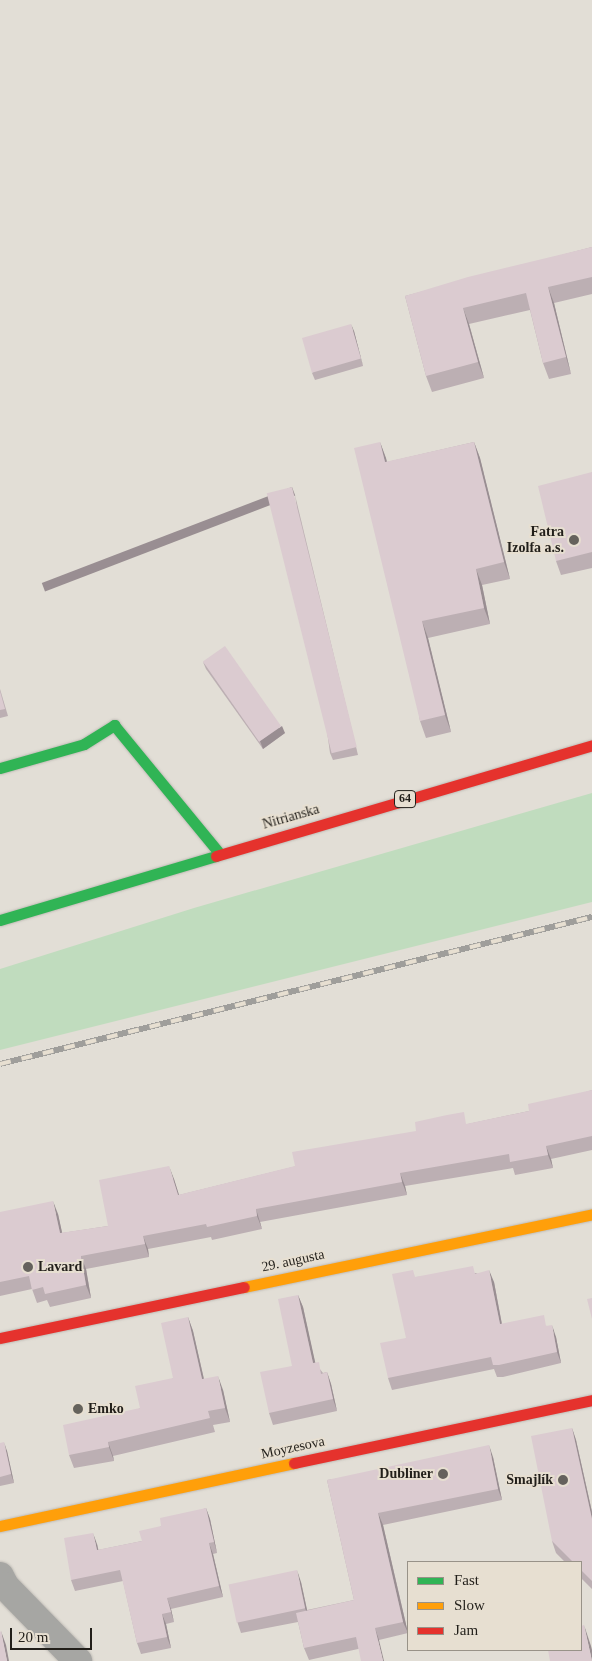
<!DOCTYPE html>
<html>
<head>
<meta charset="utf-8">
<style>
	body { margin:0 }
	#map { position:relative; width:592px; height:1661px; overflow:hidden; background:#e2ded6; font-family:"Times New Roman",serif }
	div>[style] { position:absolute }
	.green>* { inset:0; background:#c0dcbe }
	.roads { filter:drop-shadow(0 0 1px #bfbbb5) drop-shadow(0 0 1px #bfbbb5) }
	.street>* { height:28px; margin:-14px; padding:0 14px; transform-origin:14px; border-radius:14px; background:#a6a6a3 }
	.fast>* { height:11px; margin:-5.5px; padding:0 5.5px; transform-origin:5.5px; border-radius:5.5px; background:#30b455 }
	.slow>* { height:11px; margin:-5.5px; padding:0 5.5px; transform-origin:5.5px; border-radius:5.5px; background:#ff9f0a }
	.jam>* { height:11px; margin:-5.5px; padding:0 5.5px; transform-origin:5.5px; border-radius:5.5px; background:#e5322d }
	.rail>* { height:5.5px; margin-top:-2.75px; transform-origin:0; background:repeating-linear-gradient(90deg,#e7dfd1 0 11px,#9f9e9b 0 22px); box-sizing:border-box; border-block:1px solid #9f9e9b }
	.wall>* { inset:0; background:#bcafb3 }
	.shaded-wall>* { inset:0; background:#998e92; transform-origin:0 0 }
	.building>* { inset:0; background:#dbcbd0; transform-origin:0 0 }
	.dots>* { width:14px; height:14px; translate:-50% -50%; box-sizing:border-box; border:2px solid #e7dfd1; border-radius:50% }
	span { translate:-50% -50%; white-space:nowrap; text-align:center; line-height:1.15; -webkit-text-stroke:4px #e7dfd1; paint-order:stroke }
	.shield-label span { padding:1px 4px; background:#e7dfd1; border:1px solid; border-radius:4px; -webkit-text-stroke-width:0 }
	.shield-label { font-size:12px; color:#221f1a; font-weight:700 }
	.poi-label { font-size:14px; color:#221f1a; font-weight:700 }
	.right { translate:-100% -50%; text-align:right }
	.left { translate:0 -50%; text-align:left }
	.street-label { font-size:14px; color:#221f1a }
	.legend { position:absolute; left:407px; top:1561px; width:175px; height:90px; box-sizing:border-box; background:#e7dfd1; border:1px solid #989288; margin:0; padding:6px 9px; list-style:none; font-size:15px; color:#221f1a }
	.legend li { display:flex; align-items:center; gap:10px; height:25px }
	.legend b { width:25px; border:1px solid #989288 }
	.scale { position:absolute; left:10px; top:1628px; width:82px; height:22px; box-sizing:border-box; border:2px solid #221f1a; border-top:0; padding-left:6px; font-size:15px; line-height:18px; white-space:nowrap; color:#221f1a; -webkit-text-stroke:4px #e7dfd1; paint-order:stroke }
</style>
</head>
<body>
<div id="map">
	<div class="green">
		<i style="clip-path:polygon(592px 793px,592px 902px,0 1050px,0 969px,194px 908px)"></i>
	</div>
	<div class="roads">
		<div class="street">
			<i style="left:0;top:1576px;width:11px;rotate:63deg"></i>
			<i style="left:5px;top:1586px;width:105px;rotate:45.8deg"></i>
		</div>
		<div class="fast">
			<i style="left:0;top:768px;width:87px;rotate:-15.9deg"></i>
			<i style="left:84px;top:744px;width:36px;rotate:-32deg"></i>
			<i style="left:114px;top:725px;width:166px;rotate:50.6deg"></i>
			<i style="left:0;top:920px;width:225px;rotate:-16.5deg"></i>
		</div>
		<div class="slow">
			<i style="left:244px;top:1287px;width:356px;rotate:-11.8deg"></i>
			<i style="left:0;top:1526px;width:301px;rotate:-12.1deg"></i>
		</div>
		<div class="jam">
			<i style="left:216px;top:856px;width:392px;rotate:-16.4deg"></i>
			<i style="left:0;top:1338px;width:249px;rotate:-11.8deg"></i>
			<i style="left:294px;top:1463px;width:305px;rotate:-11.9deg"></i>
		</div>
	</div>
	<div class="rail">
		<i style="left:0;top:1064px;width:610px;rotate:-13.95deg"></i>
	</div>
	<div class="wall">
		<i style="clip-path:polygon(592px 247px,592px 294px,554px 303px,571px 374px,549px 379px,543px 363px,530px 310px,469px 324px,484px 378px,432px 392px,426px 376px,405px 296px)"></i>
		<i style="clip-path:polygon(354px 331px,363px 366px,315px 380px,312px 373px)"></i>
		<i style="clip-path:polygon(380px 442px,387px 462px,474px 442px,480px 458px,510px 579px,482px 585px,490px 624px,428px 638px,451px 732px,426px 738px,420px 721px)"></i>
		<i style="clip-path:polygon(592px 472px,592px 568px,561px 575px,556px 561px)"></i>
		<i style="clip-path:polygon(295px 495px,358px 755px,333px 760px,330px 753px)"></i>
		<i style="clip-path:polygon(203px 662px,285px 733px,263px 749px,206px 669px)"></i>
		<i style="clip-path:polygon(0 689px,8px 716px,0 718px)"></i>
		<i style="clip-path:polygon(592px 1090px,592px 1150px,551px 1159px,553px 1168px,515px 1175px,513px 1168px,405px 1186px,407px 1195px,260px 1222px,262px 1229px,212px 1240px,211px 1237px,148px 1249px,149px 1257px,86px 1269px,91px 1298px,50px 1307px,47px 1300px,37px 1303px,32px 1289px,0 1296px,0 1212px,58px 1214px,62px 1233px,108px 1226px,174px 1179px,179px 1195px,468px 1124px,529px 1111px)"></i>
		<i style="clip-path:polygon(476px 1273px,494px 1282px,502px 1324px,548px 1326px,556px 1337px,561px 1363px,503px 1377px,497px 1377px,494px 1369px,392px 1390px,388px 1378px,406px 1338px,416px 1277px)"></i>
		<i style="clip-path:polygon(298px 1295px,303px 1307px,315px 1363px,323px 1373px,327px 1372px,331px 1384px,337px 1411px,273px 1425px,269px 1413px,292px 1366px)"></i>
		<i style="clip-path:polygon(188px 1317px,193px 1331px,204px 1379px,223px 1390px,230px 1422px,213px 1425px,215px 1432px,113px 1456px,114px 1461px,74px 1468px,69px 1455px,140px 1408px,173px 1378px)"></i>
		<i style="clip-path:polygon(572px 1428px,576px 1440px,592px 1512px,592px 1589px,581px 1578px,581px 1562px,565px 1562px,556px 1553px,552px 1541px)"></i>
		<i style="clip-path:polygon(0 1443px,7px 1451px,14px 1483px,0 1486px)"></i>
		<i style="clip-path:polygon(493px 1457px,502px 1500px,383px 1525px,408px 1633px,379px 1640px,358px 1649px,309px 1660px,304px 1648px,298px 1622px,241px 1633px,237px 1621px,301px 1582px,307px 1610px,354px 1600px,327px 1480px)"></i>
		<i style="clip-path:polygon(206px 1508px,210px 1519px,217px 1553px,213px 1554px,223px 1597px,171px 1609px,174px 1622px,166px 1624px,171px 1648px,141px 1654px,137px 1643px,123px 1581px,75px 1591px,71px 1580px,97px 1544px,98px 1550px,142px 1541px,161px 1526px)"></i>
	</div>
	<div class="shaded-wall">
		<i style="clip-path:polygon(548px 287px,554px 303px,571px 374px,566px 357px)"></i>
		<i style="clip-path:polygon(463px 308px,469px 324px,484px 378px,478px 362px)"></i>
		<i style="clip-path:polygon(351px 324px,354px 331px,363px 366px)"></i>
		<i style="clip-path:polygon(380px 442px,386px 458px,391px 479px,385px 462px)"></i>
		<i style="clip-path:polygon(474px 442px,480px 458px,510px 579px,504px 562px)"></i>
		<i style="left:292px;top:487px;width:9px;height:268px;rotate:69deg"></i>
		<i style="clip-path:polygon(476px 569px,482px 585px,490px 624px,484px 608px)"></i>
		<i style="clip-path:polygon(422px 621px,428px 638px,451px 732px,445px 715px)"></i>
		<i style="clip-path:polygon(282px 726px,285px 733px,263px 749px,260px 741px)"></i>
		<i style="clip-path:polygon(546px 1146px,551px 1159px,553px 1168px,548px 1155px)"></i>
		<i style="clip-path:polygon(169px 1166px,174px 1179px,183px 1208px,178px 1195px)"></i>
		<i style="clip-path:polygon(400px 1173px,405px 1186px,407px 1195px,402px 1182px)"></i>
		<i style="clip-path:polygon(53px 1201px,58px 1214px,65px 1246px,60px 1233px)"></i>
		<i style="clip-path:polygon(256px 1209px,260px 1222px,262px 1229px,257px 1216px)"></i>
		<i style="clip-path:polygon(143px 1236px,148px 1249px,149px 1257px,145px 1244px)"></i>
		<i style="clip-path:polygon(81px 1256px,86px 1269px,91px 1298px,86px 1285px)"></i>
		<i style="clip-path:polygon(489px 1270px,494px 1282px,504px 1336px,500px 1324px)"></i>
		<i style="clip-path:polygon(298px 1295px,303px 1307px,318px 1375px,313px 1363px)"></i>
		<i style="clip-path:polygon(188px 1317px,193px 1331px,207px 1393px,202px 1379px)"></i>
		<i style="clip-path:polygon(552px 1325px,556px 1337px,561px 1363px,557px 1352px)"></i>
		<i style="clip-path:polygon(327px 1372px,331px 1384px,337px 1411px,333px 1399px)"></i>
		<i style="clip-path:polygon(218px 1376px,223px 1390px,230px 1422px,225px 1408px)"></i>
		<i style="clip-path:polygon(572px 1428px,576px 1440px,592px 1512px,592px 1519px)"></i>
		<i style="clip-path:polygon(4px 1442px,7px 1451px,14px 1483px,11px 1474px)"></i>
		<i style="clip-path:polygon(108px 1442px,113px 1456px,114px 1461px,109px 1447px)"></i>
		<i style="clip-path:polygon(489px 1445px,493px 1457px,502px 1500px,498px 1489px)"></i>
		<i style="clip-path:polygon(206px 1508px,210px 1519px,217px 1553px,214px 1542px)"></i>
		<i style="clip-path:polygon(378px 1513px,383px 1525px,408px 1633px,403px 1622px)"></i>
		<i style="clip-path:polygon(93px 1533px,97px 1544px,101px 1561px,97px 1550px)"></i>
		<i style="clip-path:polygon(209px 1543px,213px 1554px,223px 1597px,219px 1586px)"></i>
		<i style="clip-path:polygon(297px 1570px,301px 1582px,309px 1619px,305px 1608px)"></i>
		<i style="clip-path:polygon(167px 1598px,171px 1609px,174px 1622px,171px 1612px)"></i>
		<i style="clip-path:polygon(162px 1614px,166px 1624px,171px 1648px,167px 1637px)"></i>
		<i style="clip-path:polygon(584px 1625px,591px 1646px,592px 1650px,592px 1661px)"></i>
		<i style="clip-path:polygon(375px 1628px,379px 1640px,384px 1661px,383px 1661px)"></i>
		<i style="clip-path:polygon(1px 1631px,6px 1645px,9px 1661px,7px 1661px)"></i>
	</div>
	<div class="building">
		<i style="clip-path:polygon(592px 247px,592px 277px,548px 287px,566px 357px,543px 363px,526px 293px,463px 308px,478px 362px,426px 376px,405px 296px,468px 277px)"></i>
		<i style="left:351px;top:324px;width:36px;height:51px;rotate:74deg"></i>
		<i style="clip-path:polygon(380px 442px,385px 462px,474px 442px,504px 562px,476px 569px,484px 608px,422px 621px,445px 715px,420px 721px,354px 448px)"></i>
		<i style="clip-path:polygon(592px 472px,592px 552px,556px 561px,538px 486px)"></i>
		<i style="left:292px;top:487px;width:268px;height:26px;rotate:76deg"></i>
		<i style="left:225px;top:646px;width:98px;height:27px;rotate:55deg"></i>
		<i style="clip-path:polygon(0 691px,5px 709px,0 710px)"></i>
		<i style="clip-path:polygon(592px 1090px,592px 1136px,546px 1146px,548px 1155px,510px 1162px,509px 1154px,400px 1173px,402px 1182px,256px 1209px,257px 1216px,207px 1227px,206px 1224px,143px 1236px,145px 1244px,81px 1256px,86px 1285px,45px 1294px,43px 1287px,32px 1290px,29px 1276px,0 1282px,0 1212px,53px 1201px,60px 1233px,108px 1226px,99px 1180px,169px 1166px,178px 1195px,295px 1166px,292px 1152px,416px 1131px,415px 1122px,447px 1115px,464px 1112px,466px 1124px,529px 1111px,528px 1104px)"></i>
		<i style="clip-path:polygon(473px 1266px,475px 1274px,489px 1270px,500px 1324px,544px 1315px,546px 1326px,552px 1325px,557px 1352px,499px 1365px,493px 1365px,491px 1357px,388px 1378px,380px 1343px,406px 1338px,392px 1274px,413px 1270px,415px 1277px)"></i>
		<i style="clip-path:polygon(298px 1295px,313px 1363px,319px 1362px,321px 1374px,327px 1372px,333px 1399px,269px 1413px,260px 1372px,292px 1366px,278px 1299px)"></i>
		<i style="clip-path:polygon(592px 1298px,592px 1319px,587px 1299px)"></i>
		<i style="clip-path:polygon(188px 1317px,202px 1379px,218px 1376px,225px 1408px,208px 1411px,210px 1418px,108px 1442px,109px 1447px,69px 1455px,63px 1425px,140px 1408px,135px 1386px,173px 1378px,161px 1323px)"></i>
		<i style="clip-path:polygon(572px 1428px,592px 1519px,592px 1581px,581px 1570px,581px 1562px,573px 1562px,552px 1541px,531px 1436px)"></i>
		<i style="clip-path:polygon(4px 1442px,11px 1474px,0 1477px,0 1443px)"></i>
		<i style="clip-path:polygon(489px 1445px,498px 1489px,378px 1513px,403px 1622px,375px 1628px,383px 1661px,361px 1661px,356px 1637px,304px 1648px,296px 1613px,354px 1600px,327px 1480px)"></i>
		<i style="clip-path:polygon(206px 1508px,214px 1542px,209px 1543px,219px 1586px,167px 1598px,171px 1612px,162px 1614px,167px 1637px,137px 1643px,120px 1570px,71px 1580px,64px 1538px,93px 1533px,97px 1550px,142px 1541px,139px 1531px,161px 1526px,160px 1518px)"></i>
		<i style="left:297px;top:1570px;width:39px;height:70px;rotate:78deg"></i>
		<i style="clip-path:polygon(584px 1625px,592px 1661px,550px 1661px,548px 1650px,581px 1650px,581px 1626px)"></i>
		<i style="clip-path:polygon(1px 1631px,7px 1661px,0 1661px,0 1632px)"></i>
	</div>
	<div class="dots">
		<i style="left:574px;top:540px;background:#65625c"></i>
		<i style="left:28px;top:1267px;background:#65625c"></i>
		<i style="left:78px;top:1409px;background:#65625c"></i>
		<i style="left:443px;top:1474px;background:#65625c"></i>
		<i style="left:563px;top:1480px;background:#65625c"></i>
	</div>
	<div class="shield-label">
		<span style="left:405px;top:799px">64</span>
	</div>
	<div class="poi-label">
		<span class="right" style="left:564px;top:540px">Fatra<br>Izolfa a.s.</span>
		<span class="left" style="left:38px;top:1267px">Lavard</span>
		<span class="left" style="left:88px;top:1409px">Emko</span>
		<span class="right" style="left:433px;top:1474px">Dubliner</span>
		<span class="right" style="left:553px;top:1480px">Smajlík</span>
	</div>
	<div class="street-label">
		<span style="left:291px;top:817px;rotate:-16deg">Nitrianska</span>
		<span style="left:293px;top:1261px;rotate:-12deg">29. augusta</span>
		<span style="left:293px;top:1448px;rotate:-12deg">Moyzesova</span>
	</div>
	<ul class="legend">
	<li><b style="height:6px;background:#30b455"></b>Fast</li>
	<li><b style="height:6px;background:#ff9f0a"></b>Slow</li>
	<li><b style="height:6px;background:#e5322d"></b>Jam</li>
	</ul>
	<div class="scale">20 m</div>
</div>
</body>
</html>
